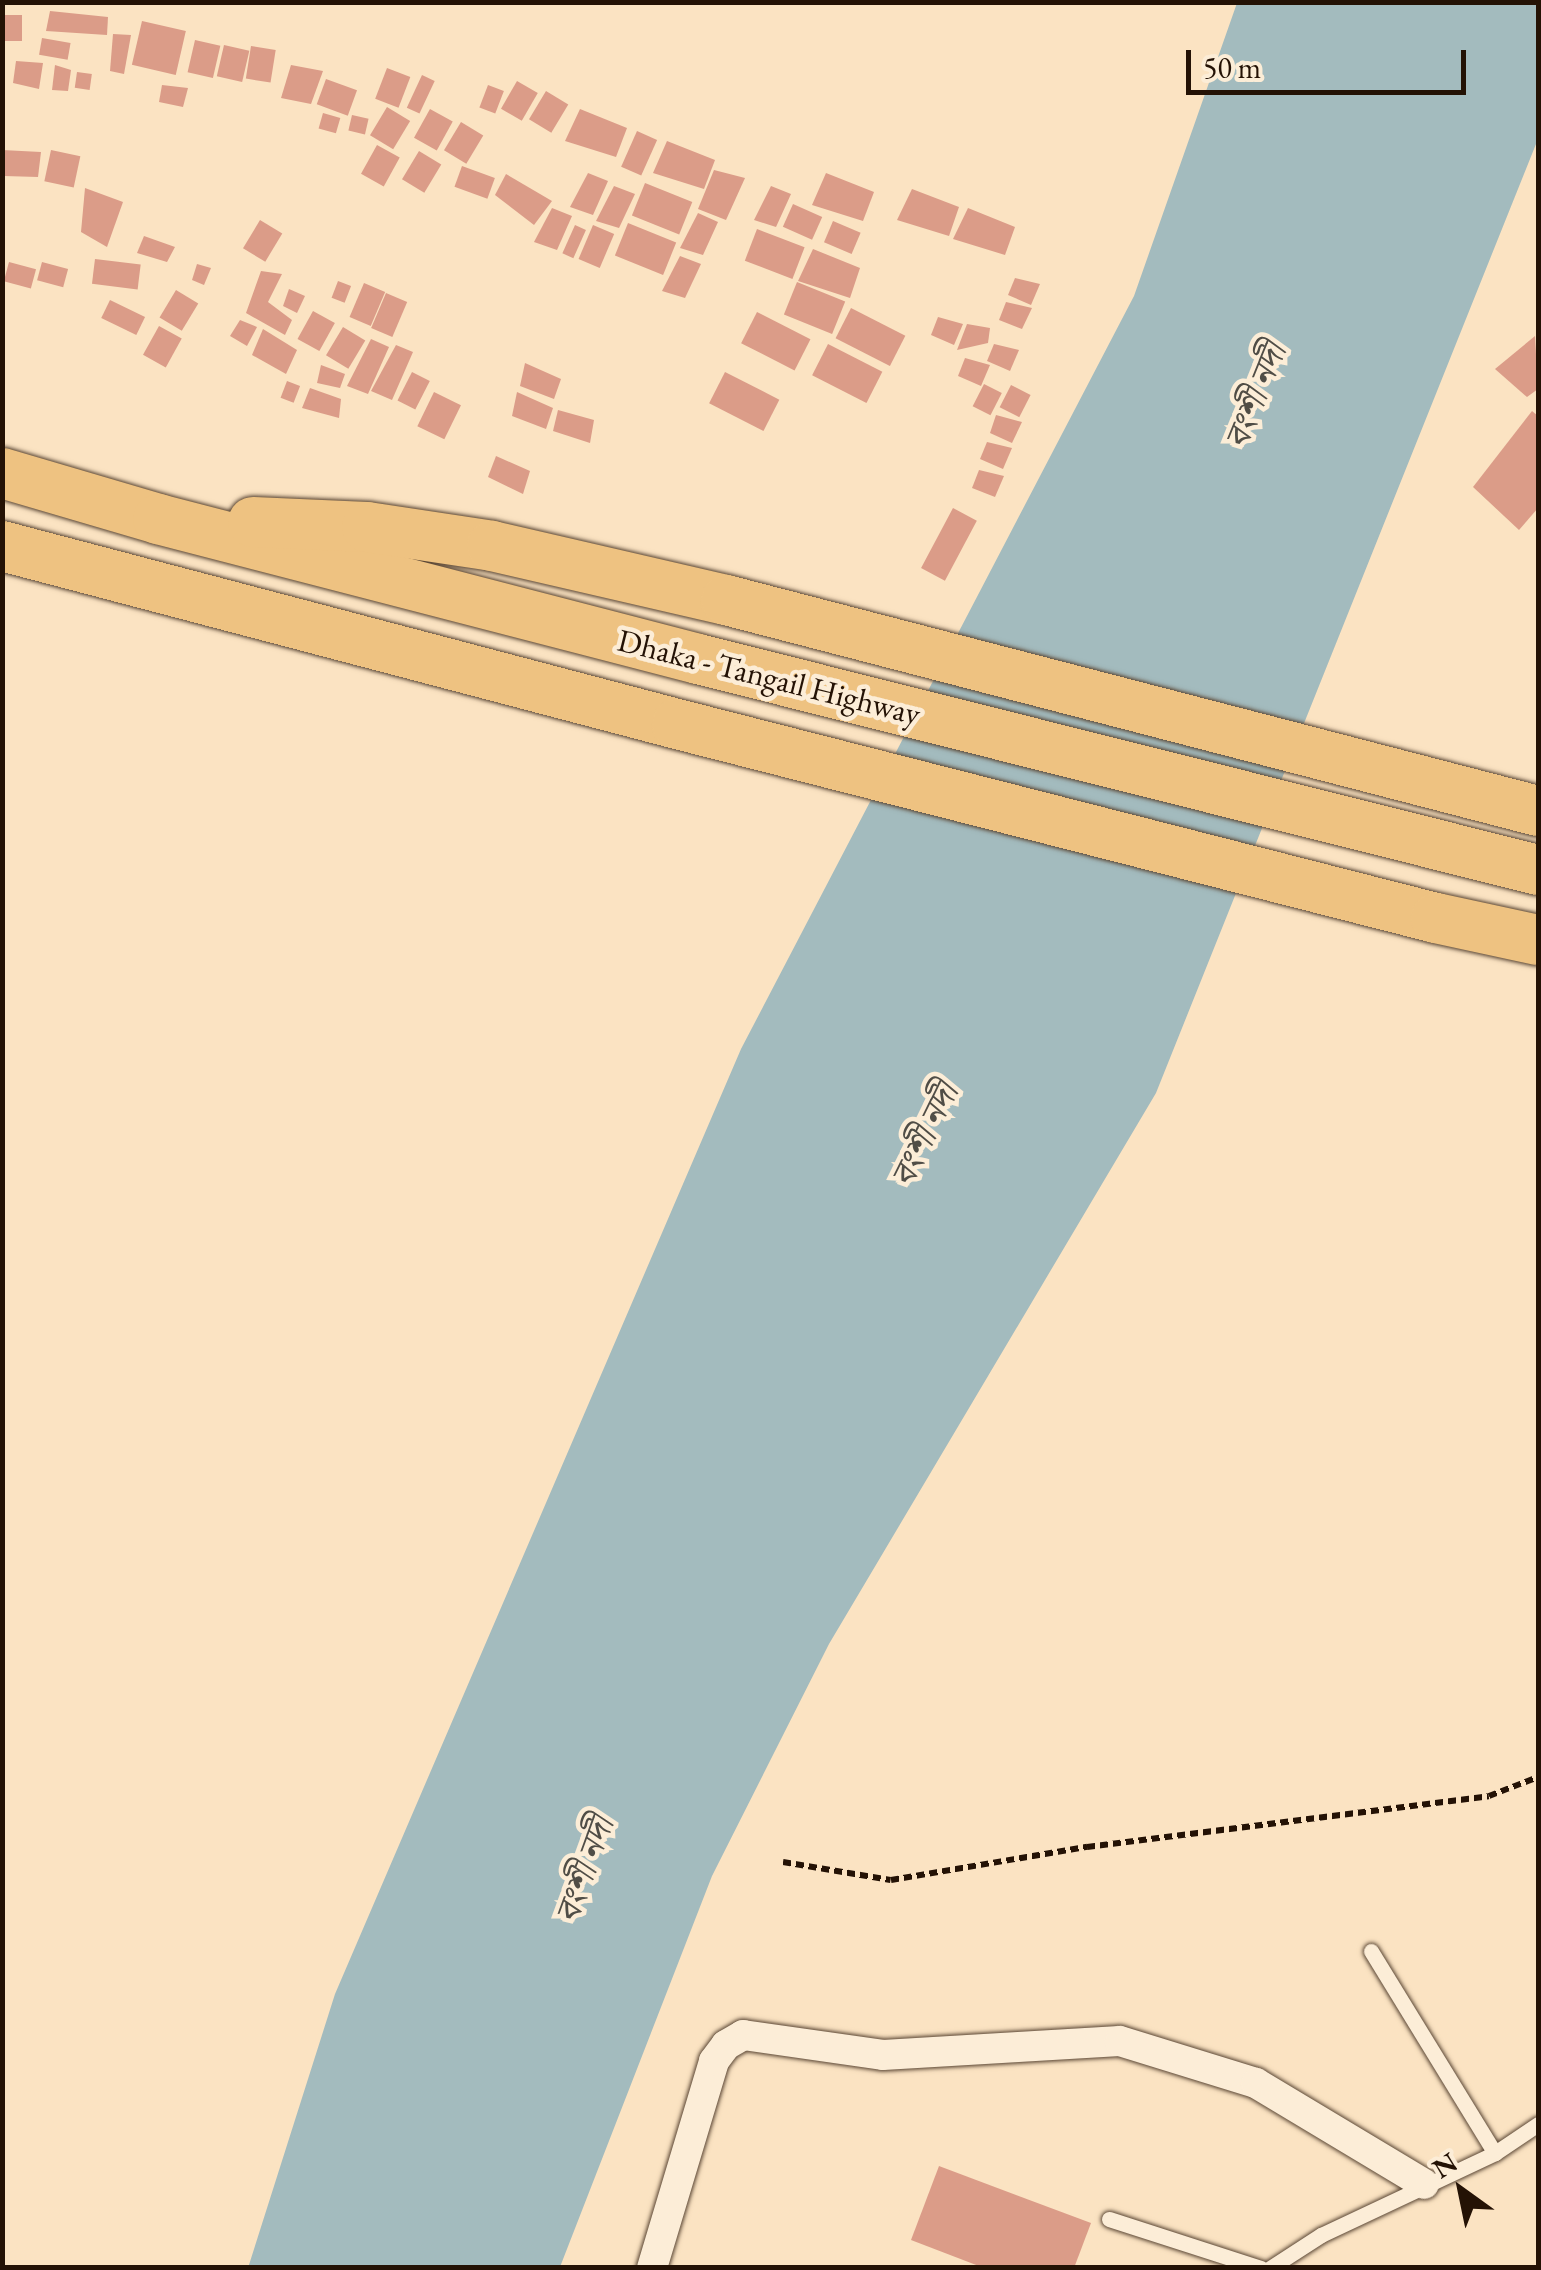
<!DOCTYPE html>
<html>
<head>
<meta charset="utf-8">
<style>
	body { margin:0 }
	#map { position:relative; width:1541px; height:2270px; overflow:hidden; background:#fbe3c2; font-family:"EB Garamond","Noto Serif Bengali",serif }
	div>[style] { position:absolute }
	.water>* { inset:0; background:#a3bbbe }
	.building>* { inset:0; background:#db9c88; transform-origin:0 0 }
	.path>* { height:6px; margin-top:-3px; transform-origin:0; background:repeating-linear-gradient(90deg,#241205 0 8px,transparent 0 13px) }
	.roads { filter:drop-shadow(0 0 2px #5a4634) drop-shadow(0 0 2px #5a4634) }
	.service>* { height:15px; margin:-7.5px; padding:0 7.5px; transform-origin:7.5px; border-radius:7.5px; background:#fcedd7 }
	.minor>* { height:30px; margin:-15px; padding:0 15px; transform-origin:15px; border-radius:15px; background:#fcedd7 }
	.trunk>* { height:50px; margin:-25px; padding:0 25px; transform-origin:25px; border-radius:25px; background:#eec281 }
	span { translate:-50% -50%; white-space:nowrap; text-align:center; line-height:1.15; -webkit-text-stroke:9px #fcedd7; paint-order:stroke }
	.street-label { font-size:32px; color:#241205 }
	.water-label { font-size:35px; color:#504d46; font-style:italic }
	.frame { position:absolute; inset:0; border:5px solid #241205; pointer-events:none }
	.north { position:absolute; left:1411px; top:2140px; width:100px; height:100px; -webkit-text-stroke:8px #fcedd7; paint-order:stroke; rotate:327deg; font-size:28px; font-weight:700; line-height:40px; text-align:center; color:#241205 }
	.north::after { content:''; display:block; margin:auto; width:35px; height:45px; background:#241205; clip-path:polygon(50% 0,100% 100%,50% 72%,0 100%) }
	.scale { position:absolute; left:1186px; top:50px; width:280px; height:45px; box-sizing:border-box; border:5px solid #241205; border-top:0; padding-left:12px; font-size:30px; line-height:35px; white-space:nowrap; color:#241205; -webkit-text-stroke:8px #fcedd7; paint-order:stroke }
</style>
</head>
<body>
<div id="map">
	<div class="water">
		<i style="clip-path:polygon(1237px 3px,1538px 3px,1538px 139px,1156px 1093px,829px 1644px,712px 1876px,560px 2267px,248px 2268px,335px 1994px,741px 1049px,1134px 296px)"></i>
	</div>
	<div class="building">
		<i style="clip-path:polygon(50px 11px,108px 17px,107px 35px,46px 31px)"></i>
		<i style="left:2px;top:15px;width:20px;height:26px"></i>
		<i style="left:142px;top:21px;width:45px;height:45px;rotate:13deg"></i>
		<i style="clip-path:polygon(113px 34px,131px 35px,124px 74px,110px 71px)"></i>
		<i style="left:42px;top:38px;width:29px;height:17px;rotate:10deg"></i>
		<i style="left:195px;top:40px;width:26px;height:33px;rotate:13deg"></i>
		<i style="left:224px;top:45px;width:26px;height:32px;rotate:13deg"></i>
		<i style="left:251px;top:46px;width:25px;height:33px;rotate:9deg"></i>
		<i style="clip-path:polygon(16px 61px,43px 63px,39px 89px,13px 83px)"></i>
		<i style="clip-path:polygon(55px 65px,71px 70px,68px 91px,52px 90px)"></i>
		<i style="clip-path:polygon(291px 65px,323px 71px,311px 104px,281px 98px)"></i>
		<i style="left:387px;top:68px;width:25px;height:33px;rotate:21deg"></i>
		<i style="left:77px;top:72px;width:15px;height:16px;rotate:8deg"></i>
		<i style="left:422px;top:75px;width:14px;height:36px;rotate:25deg"></i>
		<i style="left:326px;top:79px;width:33px;height:27px;rotate:20deg"></i>
		<i style="left:517px;top:81px;width:24px;height:32px;rotate:30deg"></i>
		<i style="clip-path:polygon(162px 85px,188px 88px,183px 107px,159px 102px)"></i>
		<i style="left:488px;top:85px;width:17px;height:24px;rotate:21deg"></i>
		<i style="left:546px;top:91px;width:26px;height:33px;rotate:31deg"></i>
		<i style="left:387px;top:107px;width:27px;height:33px;rotate:31deg"></i>
		<i style="left:430px;top:109px;width:26px;height:33px;rotate:29deg"></i>
		<i style="clip-path:polygon(580px 109px,627px 128px,616px 157px,565px 141px)"></i>
		<i style="left:323px;top:113px;width:18px;height:16px;rotate:16deg"></i>
		<i style="left:352px;top:115px;width:17px;height:16px;rotate:13deg"></i>
		<i style="left:461px;top:122px;width:26px;height:33px;rotate:31deg"></i>
		<i style="left:637px;top:131px;width:22px;height:39px;rotate:24deg"></i>
		<i style="clip-path:polygon(667px 141px,715px 160px,704px 189px,653px 173px)"></i>
		<i style="left:377px;top:145px;width:26px;height:33px;rotate:29deg"></i>
		<i style="clip-path:polygon(2px 150px,41px 152px,38px 177px,4px 176px)"></i>
		<i style="left:51px;top:150px;width:30px;height:32px;rotate:12deg"></i>
		<i style="left:419px;top:151px;width:26px;height:33px;rotate:31deg"></i>
		<i style="left:462px;top:166px;width:35px;height:22px;rotate:20deg"></i>
		<i style="clip-path:polygon(714px 170px,745px 178px,726px 220px,698px 209px)"></i>
		<i style="clip-path:polygon(588px 173px,608px 181px,593px 215px,570px 207px)"></i>
		<i style="clip-path:polygon(826px 173px,874px 192px,863px 221px,812px 205px)"></i>
		<i style="clip-path:polygon(506px 174px,552px 201px,534px 225px,495px 195px)"></i>
		<i style="left:645px;top:183px;width:51px;height:35px;rotate:22deg"></i>
		<i style="clip-path:polygon(614px 186px,635px 194px,619px 228px,596px 221px)"></i>
		<i style="clip-path:polygon(771px 186px,791px 194px,776px 227px,754px 220px)"></i>
		<i style="clip-path:polygon(85px 188px,123px 202px,107px 247px,81px 232px)"></i>
		<i style="clip-path:polygon(912px 189px,959px 207px,949px 236px,897px 220px)"></i>
		<i style="left:793px;top:204px;width:32px;height:25px;rotate:24deg"></i>
		<i style="clip-path:polygon(552px 208px,572px 216px,557px 250px,534px 242px)"></i>
		<i style="clip-path:polygon(968px 208px,1015px 227px,1005px 255px,953px 239px)"></i>
		<i style="clip-path:polygon(698px 213px,718px 222px,703px 255px,680px 248px)"></i>
		<i style="left:260px;top:220px;width:26px;height:33px;rotate:31deg"></i>
		<i style="left:833px;top:221px;width:30px;height:23px;rotate:23deg"></i>
		<i style="left:628px;top:223px;width:52px;height:35px;rotate:22deg"></i>
		<i style="left:575px;top:225px;width:12px;height:31px;rotate:24deg"></i>
		<i style="left:593px;top:225px;width:23px;height:37px;rotate:23deg"></i>
		<i style="left:757px;top:229px;width:51px;height:34px;rotate:21deg"></i>
		<i style="clip-path:polygon(144px 236px,175px 247px,167px 262px,137px 253px)"></i>
		<i style="clip-path:polygon(813px 249px,860px 268px,850px 298px,798px 281px)"></i>
		<i style="clip-path:polygon(680px 256px,701px 264px,685px 298px,662px 291px)"></i>
		<i style="left:95px;top:259px;width:46px;height:25px;rotate:7deg"></i>
		<i style="left:9px;top:262px;width:28px;height:20px;rotate:15deg"></i>
		<i style="left:42px;top:262px;width:27px;height:19px;rotate:15deg"></i>
		<i style="clip-path:polygon(197px 264px,211px 268px,204px 285px,192px 280px)"></i>
		<i style="clip-path:polygon(261px 271px,282px 274px,268px 302px,292px 320px,285px 335px,246px 313px)"></i>
		<i style="clip-path:polygon(1015px 278px,1040px 284px,1031px 305px,1008px 295px)"></i>
		<i style="left:338px;top:281px;width:14px;height:18px;rotate:21deg"></i>
		<i style="left:797px;top:282px;width:52px;height:35px;rotate:22deg"></i>
		<i style="left:364px;top:283px;width:23px;height:37px;rotate:23deg"></i>
		<i style="clip-path:polygon(289px 289px,305px 296px,297px 313px,283px 306px)"></i>
		<i style="left:176px;top:290px;width:26px;height:32px;rotate:31deg"></i>
		<i style="left:386px;top:293px;width:23px;height:38px;rotate:23deg"></i>
		<i style="left:110px;top:300px;width:39px;height:20px;rotate:26deg"></i>
		<i style="clip-path:polygon(1006px 302px,1032px 308px,1022px 329px,999px 320px)"></i>
		<i style="left:851px;top:308px;width:61px;height:34px;rotate:27deg"></i>
		<i style="left:313px;top:311px;width:25px;height:32px;rotate:29deg"></i>
		<i style="left:757px;top:312px;width:60px;height:35px;rotate:27deg"></i>
		<i style="clip-path:polygon(938px 317px,963px 324px,954px 345px,931px 335px)"></i>
		<i style="clip-path:polygon(240px 320px,257px 327px,247px 346px,230px 336px)"></i>
		<i style="clip-path:polygon(967px 324px,990px 328px,988px 343px,957px 350px)"></i>
		<i style="left:159px;top:326px;width:26px;height:33px;rotate:29deg"></i>
		<i style="left:343px;top:327px;width:26px;height:33px;rotate:31deg"></i>
		<i style="clip-path:polygon(263px 329px,297px 350px,286px 374px,252px 355px)"></i>
		<i style="clip-path:polygon(1535px 336px,1538px 389px,1527px 397px,1495px 369px)"></i>
		<i style="clip-path:polygon(371px 339px,389px 347px,368px 394px,347px 386px)"></i>
		<i style="left:828px;top:344px;width:61px;height:35px;rotate:27deg"></i>
		<i style="clip-path:polygon(994px 344px,1019px 350px,1010px 371px,987px 361px)"></i>
		<i style="clip-path:polygon(396px 345px,413px 352px,392px 400px,371px 391px)"></i>
		<i style="clip-path:polygon(965px 358px,990px 365px,981px 386px,958px 376px)"></i>
		<i style="clip-path:polygon(525px 363px,561px 379px,554px 399px,520px 386px)"></i>
		<i style="clip-path:polygon(321px 365px,345px 374px,340px 388px,317px 383px)"></i>
		<i style="left:412px;top:372px;width:20px;height:32px;rotate:27deg"></i>
		<i style="left:725px;top:372px;width:61px;height:35px;rotate:27deg"></i>
		<i style="left:287px;top:381px;width:14px;height:18px;rotate:21deg"></i>
		<i style="left:984px;top:384px;width:20px;height:25px;rotate:27deg"></i>
		<i style="left:1011px;top:385px;width:22px;height:25px;rotate:27deg"></i>
		<i style="clip-path:polygon(310px 388px,341px 399px,339px 418px,302px 408px)"></i>
		<i style="left:434px;top:392px;width:30px;height:38px;rotate:26deg"></i>
		<i style="clip-path:polygon(517px 392px,553px 408px,546px 429px,512px 416px)"></i>
		<i style="clip-path:polygon(558px 410px,594px 420px,590px 443px,553px 431px)"></i>
		<i style="clip-path:polygon(1532px 411px,1538px 416px,1538px 508px,1519px 530px,1473px 487px)"></i>
		<i style="clip-path:polygon(996px 415px,1022px 422px,1012px 443px,990px 433px)"></i>
		<i style="clip-path:polygon(987px 442px,1012px 448px,1003px 469px,980px 459px)"></i>
		<i style="clip-path:polygon(496px 456px,530px 471px,523px 494px,488px 477px)"></i>
		<i style="clip-path:polygon(979px 470px,1004px 476px,995px 497px,972px 488px)"></i>
		<i style="left:953px;top:508px;width:27px;height:68px;rotate:28deg"></i>
		<i style="clip-path:polygon(939px 2166px,1091px 2223px,1074px 2268px,984px 2268px,911px 2240px)"></i>
	</div>
	<div class="path">
		<i style="left:783px;top:1862px;width:109px;rotate:9.5deg"></i>
		<i style="left:891px;top:1880px;width:199px;rotate:-9.6deg"></i>
		<i style="left:1087px;top:1847px;width:405px;rotate:-7.2deg"></i>
		<i style="left:1489px;top:1796px;width:53px;rotate:-21.2deg"></i>
	</div>
	<div class="roads">
		<div class="service">
			<i style="left:1371px;top:1951px;width:237px;rotate:58.5deg"></i>
			<i style="left:1109px;top:2219px;width:160px;rotate:17.9deg"></i>
			<i style="left:1270px;top:2268px;width:61px;rotate:-32.9deg"></i>
			<i style="left:1321px;top:2235px;width:192px;rotate:-25.2deg"></i>
			<i style="left:1495px;top:2153px;width:52px;rotate:-34deg"></i>
		</div>
		<div class="minor">
			<i style="left:652px;top:2268px;width:216px;rotate:-73.3deg"></i>
			<i style="left:714px;top:2061px;width:20px;rotate:-53deg"></i>
			<i style="left:726px;top:2045px;width:20px;rotate:-30deg"></i>
			<i style="left:743px;top:2035px;width:141px;rotate:8.1deg"></i>
			<i style="left:883px;top:2055px;width:237px;rotate:-3.4deg"></i>
			<i style="left:1120px;top:2041px;width:142px;rotate:17.2deg"></i>
			<i style="left:1256px;top:2083px;width:196px;rotate:31deg"></i>
		</div>
		<div class="trunk">
			<i style="left:2px;top:473px;width:163px;rotate:16.4deg"></i>
			<i style="left:158px;top:519px;width:558px;rotate:14.53deg"></i>
			<i style="left:698px;top:659px;width:866px;rotate:14.1deg"></i>
			<i style="left:253px;top:522px;width:114px;rotate:2.5deg"></i>
			<i style="left:367px;top:527px;width:126px;rotate:8.6deg"></i>
			<i style="left:492px;top:546px;width:240px;rotate:13deg"></i>
			<i style="left:726px;top:600px;width:839px;rotate:14.57deg"></i>
			<i style="left:2px;top:546px;width:698px;rotate:14.77deg"></i>
			<i style="left:677px;top:724px;width:783px;rotate:14.34deg"></i>
			<i style="left:1436px;top:918px;width:104px;rotate:12.2deg"></i>
		</div>
	</div>
	<div class="street-label">
		<span style="left:769px;top:677px;rotate:14deg">Dhaka - Tangail Highway</span>
	</div>
	<div class="water-label">
		<span style="left:1255px;top:396px;rotate:-68deg">বংশী নদী</span>
		<span style="left:924px;top:1135px;rotate:-64deg">বংশী নদী</span>
		<span style="left:584px;top:1870px;rotate:-70deg">বংশী নদী</span>
	</div>
	<div class="frame"></div>
	<div class="north">N</div>
	<div class="scale">50 m</div>
</div>
</body>
</html>
